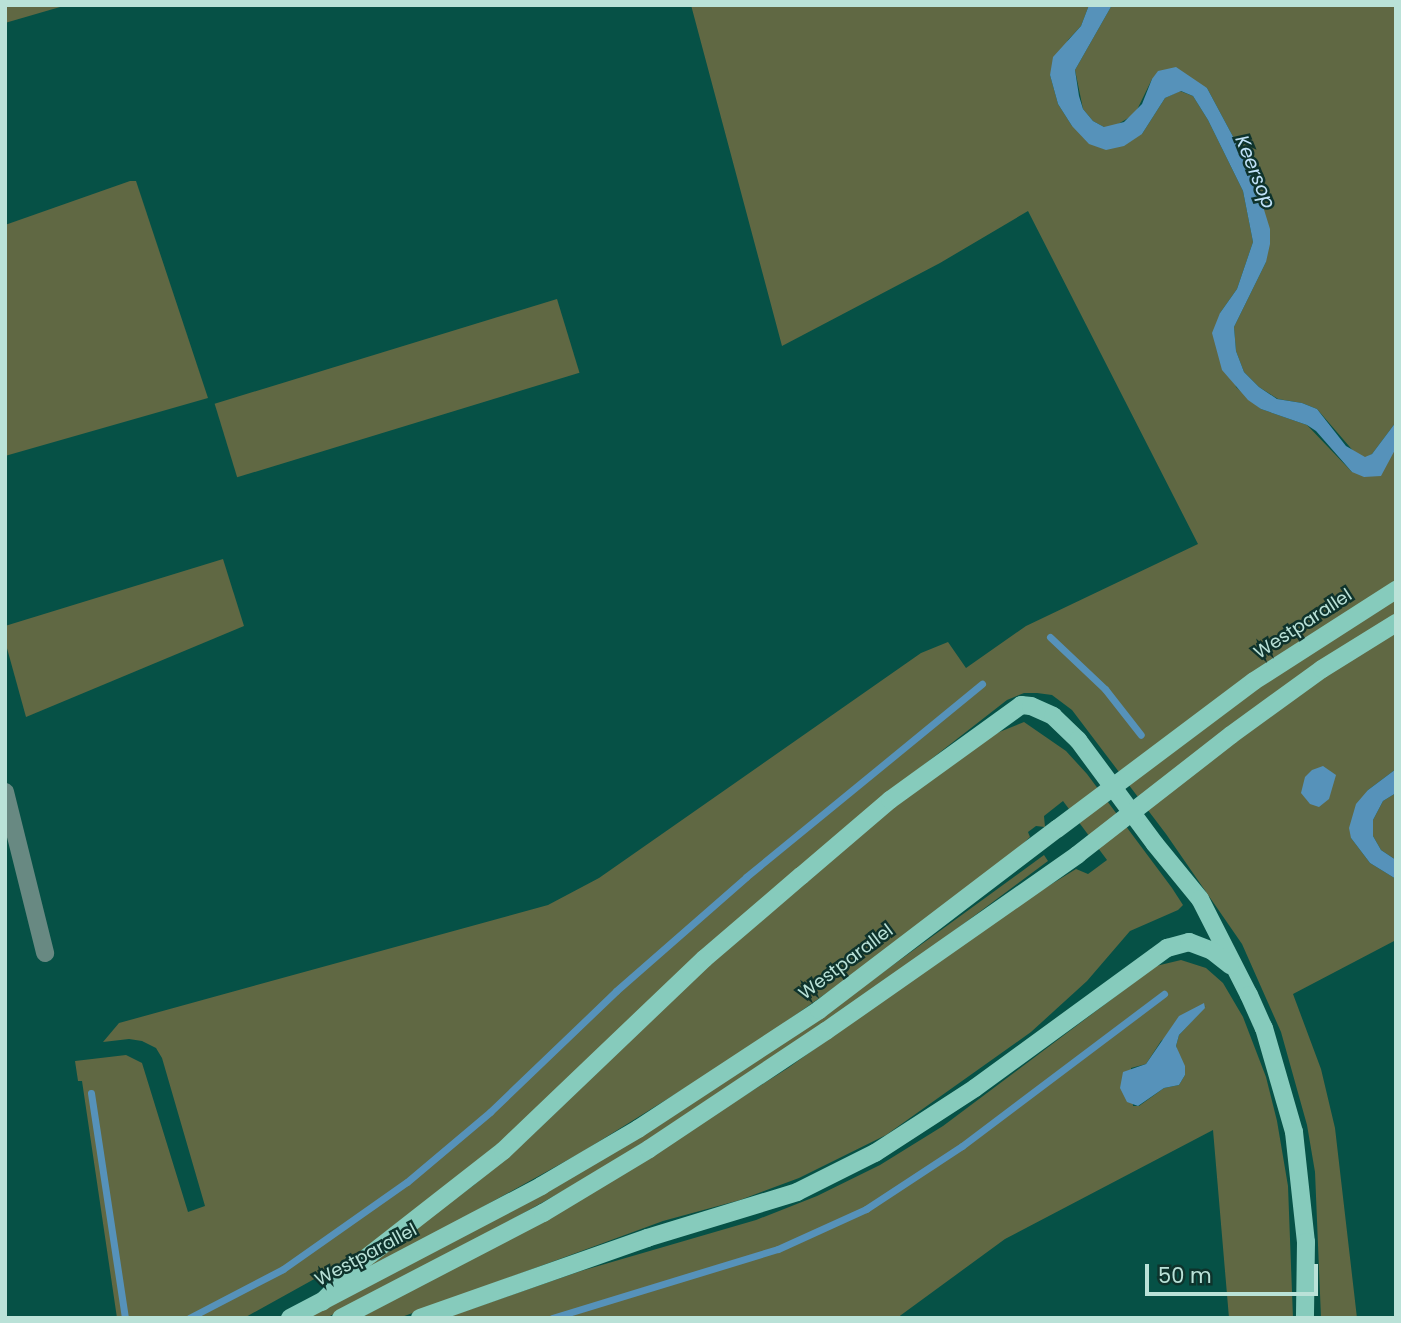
<!DOCTYPE html>
<html>
<head>
<meta charset="utf-8">
<style>
	body { margin:0 }
	#map { position:relative; width:1401px; height:1323px; overflow:hidden; background:#065146; font-family:Poppins,sans-serif }
	div>[style] { position:absolute }
	.green>* { inset:0; background:#606843; transform-origin:0 0 }
	.water>* { inset:0; background:#5692ba }
	.stream>* { height:7px; margin:-3.5px; padding:0 3.5px; transform-origin:3.5px; border-radius:3.5px; background:#5692ba }
	.minor>* { height:18px; margin:-9px; padding:0 9px; transform-origin:9px; border-radius:9px; background:#688982 }
	.major>* { height:18px; margin:-9px; padding:0 9px; transform-origin:9px; border-radius:9px; background:#86cbbc }
	.major-bridge>* { height:18px; margin:-9px; padding:0 9px; transform-origin:9px; border-radius:9px; background:#86cbbc }
	span { translate:-50% -50%; white-space:nowrap; text-align:center; line-height:1.15; -webkit-text-stroke:5px #0e332c; paint-order:stroke }
	.street-label { font-size:18px; color:#bae2d8 }
	.water-label { font-size:19px; color:#c1e2f8; font-style:italic }
	.frame { position:absolute; inset:0; border:7px solid #bae2d8; pointer-events:none }
	.scale { position:absolute; left:1145px; top:1264px; width:173px; height:32px; box-sizing:border-box; border:4px solid #bae2d8; border-top:0; padding-left:9px; font-size:21px; line-height:24px; white-space:nowrap; color:#bae2d8; -webkit-text-stroke:5px #0e332c; paint-order:stroke }
</style>
</head>
<body>
<div id="map">
	<div class="green">
		<i style="clip-path:polygon(5px 5px,67px 5px,5px 23px)"></i>
		<i style="clip-path:polygon(691px 5px,1089px 5px,1081px 26px,1068px 40px,1050px 75px,1058px 104px,1072px 126px,1142px 134px,1165px 98px,1180px 91px,1193px 96px,1208px 120px,1243px 191px,1253px 242px,1237px 289px,1220px 313px,1236px 387px,1261px 409px,1307px 425px,1352px 472px,1396px 448px,1396px 769px,1368px 790px,1351px 838px,1370px 863px,1396px 879px,1396px 940px,1293px 994px,1321px 1069px,1335px 1128px,1357px 1318px,1321px 1318px,1315px 1172px,1307px 1125px,1281px 1032px,1242px 944px,1166px 834px,1072px 710px,1052px 695px,1037px 693px,1024px 693px,1007px 700px,912px 774px,536px 1112px,416px 1212px,345px 1262px,244px 1318px,117px 1318px,82px 1081px,78px 1081px,75px 1061px,126px 1055px,142px 1063px,188px 1212px,205px 1206px,162px 1058px,156px 1048px,142px 1041px,129px 1039px,103px 1042px,119px 1023px,548px 905px,599px 878px,921px 653px,948px 642px,966px 668px,1026px 626px,1198px 544px,1028px 211px,940px 263px,782px 346px)"></i>
		<i style="clip-path:polygon(1112px 5px,1396px 5px,1396px 422px,1372px 454px,1365px 458px,1355px 453px,1317px 409px,1302px 403px,1278px 399px,1259px 387px,1244px 372px,1236px 351px,1234px 327px,1266px 262px,1253px 174px,1207px 88px,1152px 79px,1135px 114px,1113px 127px,1104px 127px,1093px 121px,1083px 109px,1075px 70px)"></i>
		<i style="clip-path:polygon(130px 181px,136px 181px,208px 398px,5px 456px,5px 225px)"></i>
		<i style="left:557px;top:299px;width:77px;height:358px;rotate:73deg"></i>
		<i style="clip-path:polygon(223px 559px,244px 626px,26px 717px,5px 641px,5px 626px)"></i>
		<i style="clip-path:polygon(1024px 722px,1066px 751px,1087px 774px,1172px 888px,1183px 905px,1178px 910px,1130px 931px,1087px 981px,1031px 1032px,886px 1135px,799px 1178px,740px 1200px,663px 1221px,399px 1318px,360px 1318px,554px 1213px,714px 1115px,788px 1068px,1003px 914px,1076px 869px,1088px 874px,1107px 860px,1063px 801px,1044px 816px,1045px 827px,1036px 826px,1028px 832px,1030px 837px,981px 884px,743px 1052px,582px 1152px,367px 1271px,365px 1265px,474px 1185px,526px 1141px,710px 964px,892px 807px,992px 735px)"></i>
		<i style="clip-path:polygon(1396px 793px,1396px 860px,1381px 850px,1373px 836px,1373px 820px,1383px 801px)"></i>
		<i style="clip-path:polygon(1044px 855px,1048px 861px,915px 960px,704px 1105px,586px 1178px,429px 1266px,326px 1318px,308px 1318px,547px 1191px,834px 1008px)"></i>
		<i style="clip-path:polygon(evenodd,1181px 960px,1206px 968px,1223px 983px,1243px 1017px,1266px 1077px,1277px 1121px,1288px 1186px,1293px 1318px,1229px 1318px,1213px 1130px,1005px 1239px,897px 1318px,445px 1318px,581px 1271px,756px 1220px,817px 1196px,880px 1165px,943px 1126px,1156px 966px,1181px 960px,1206px 1006px,1179px 1035px,1176px 1046px,1185px 1075px,1179px 1085px,1164px 1088px,1139px 1106px,1133px 1106px,1131px 1068px,1146px 1064px,1161px 1041px,1206px 1006px)"></i>
	</div>
	<div class="water">
		<i style="clip-path:polygon(1089px 5px,1112px 5px,1075px 70px,1079px 96px,1083px 109px,1093px 121px,1104px 127px,1124px 122px,1142px 104px,1152px 79px,1158px 71px,1176px 67px,1207px 88px,1253px 174px,1270px 229px,1270px 244px,1266px 262px,1234px 327px,1236px 351px,1244px 372px,1259px 387px,1277px 399px,1302px 403px,1317px 409px,1346px 446px,1365px 457px,1372px 454px,1396px 422px,1396px 448px,1381px 476px,1364px 477px,1352px 472px,1316px 431px,1307px 425px,1261px 409px,1248px 400px,1222px 370px,1212px 333px,1220px 313px,1237px 289px,1253px 242px,1243px 191px,1208px 120px,1193px 96px,1181px 91px,1165px 98px,1142px 134px,1124px 146px,1106px 150px,1089px 144px,1072px 126px,1058px 104px,1050px 75px,1053px 57px,1081px 26px)"></i>
		<i style="clip-path:polygon(1323px 766px,1336px 775px,1329px 799px,1319px 807px,1310px 804px,1301px 793px,1305px 777px,1312px 770px)"></i>
		<i style="clip-path:polygon(1396px 769px,1396px 793px,1383px 801px,1373px 820px,1373px 836px,1381px 850px,1396px 860px,1396px 879px,1370px 863px,1351px 838px,1349px 828px,1356px 804px,1368px 790px)"></i>
		<i style="clip-path:polygon(1204px 1003px,1205px 1008px,1179px 1035px,1176px 1046px,1185px 1066px,1185px 1075px,1179px 1085px,1164px 1088px,1138px 1106px,1127px 1102px,1120px 1088px,1123px 1072px,1146px 1064px,1179px 1016px)"></i>
	</div>
	<div class="stream">
		<i style="left:1050px;top:637px;width:76px;rotate:43.4deg"></i>
		<i style="left:1105px;top:689px;width:58px;rotate:52deg"></i>
		<i style="left:91px;top:1093px;width:228px;rotate:81.4deg"></i>
		<i style="left:189px;top:1318px;width:106px;rotate:-27.5deg"></i>
		<i style="left:283px;top:1269px;width:151px;rotate:-35.1deg"></i>
		<i style="left:407px;top:1182px;width:109px;rotate:-40.1deg"></i>
		<i style="left:490px;top:1112px;width:175px;rotate:-43.8deg"></i>
		<i style="left:616px;top:991px;width:173px;rotate:-41.2deg"></i>
		<i style="left:746px;top:877px;width:305px;rotate:-39.3deg"></i>
		<i style="left:552px;top:1318px;width:236px;rotate:-17deg"></i>
		<i style="left:778px;top:1249px;width:97px;rotate:-24.4deg"></i>
		<i style="left:866px;top:1209px;width:115px;rotate:-33.3deg"></i>
		<i style="left:962px;top:1146px;width:253px;rotate:-37deg"></i>
	</div>
	<div class="minor">
		<i style="left:5px;top:792px;width:166px;rotate:76deg"></i>
	</div>
	<div class="major">
		<i style="left:322px;top:1302px;width:57px;rotate:-45.7deg"></i>
		<i style="left:362px;top:1261px;width:179px;rotate:-38deg"></i>
		<i style="left:503px;top:1151px;width:278px;rotate:-43.7deg"></i>
		<i style="left:704px;top:959px;width:128px;rotate:-40.6deg"></i>
		<i style="left:801px;top:876px;width:117px;rotate:-40.5deg"></i>
		<i style="left:890px;top:800px;width:162px;rotate:-35.9deg"></i>
		<i style="left:1021px;top:705px;width:10px;rotate:6deg"></i>
		<i style="left:1031px;top:706px;width:24px;rotate:24deg"></i>
		<i style="left:1053px;top:716px;width:35px;rotate:44deg"></i>
		<i style="left:1078px;top:740px;width:129px;rotate:53.5deg"></i>
		<i style="left:1155px;top:844px;width:71px;rotate:50.7deg"></i>
		<i style="left:1200px;top:899px;width:108px;rotate:63deg"></i>
		<i style="left:1249px;top:995px;width:36px;rotate:66deg"></i>
		<i style="left:1264px;top:1028px;width:108px;rotate:73.9deg"></i>
		<i style="left:1294px;top:1132px;width:111px;rotate:83.8deg"></i>
		<i style="left:1306px;top:1242px;width:76px;rotate:90.8deg"></i>
		<i style="left:290px;top:1318px;width:284px;rotate:-27.7deg"></i>
		<i style="left:541px;top:1186px;width:113px;rotate:-30.4deg"></i>
		<i style="left:638px;top:1129px;width:217px;rotate:-33.3deg"></i>
		<i style="left:819px;top:1010px;width:299px;rotate:-37.3deg"></i>
		<i style="left:341px;top:1318px;width:228px;rotate:-27.5deg"></i>
		<i style="left:543px;top:1213px;width:124px;rotate:-31.1deg"></i>
		<i style="left:649px;top:1149px;width:213px;rotate:-33.7deg"></i>
		<i style="left:826px;top:1031px;width:307px;rotate:-35deg"></i>
		<i style="left:420px;top:1318px;width:241px;rotate:-19.4deg"></i>
		<i style="left:647px;top:1238px;width:157px;rotate:-17deg"></i>
		<i style="left:797px;top:1192px;width:87px;rotate:-26.6deg"></i>
		<i style="left:875px;top:1153px;width:119px;rotate:-33deg"></i>
		<i style="left:975px;top:1088px;width:238px;rotate:-36.1deg"></i>
		<i style="left:1167px;top:948px;width:23px;rotate:-15deg"></i>
		<i style="left:1189px;top:942px;width:25px;rotate:21deg"></i>
		<i style="left:1212px;top:951px;width:23px;rotate:38deg"></i>
	</div>
	<div class="major-bridge">
		<i style="left:1057px;top:829px;width:246px;rotate:-36.9deg"></i>
		<i style="left:1254px;top:681px;width:169px;rotate:-32.7deg"></i>
		<i style="left:1077px;top:855px;width:195px;rotate:-37.9deg"></i>
		<i style="left:1231px;top:735px;width:112px;rotate:-36deg"></i>
		<i style="left:1322px;top:669px;width:87px;rotate:-31.9deg"></i>
	</div>
	<div class="street-label">
		<span style="left:1303px;top:624px;rotate:-33deg">Westparallel</span>
		<span style="left:846px;top:962px;rotate:-37deg">Westparallel</span>
		<span style="left:366px;top:1255px;rotate:-28deg">Westparallel</span>
	</div>
	<div class="water-label">
		<span style="left:1255px;top:172px;rotate:68deg">Keersop</span>
	</div>
	<div class="frame"></div>
	<div class="scale">50 m</div>
</div>
</body>
</html>
